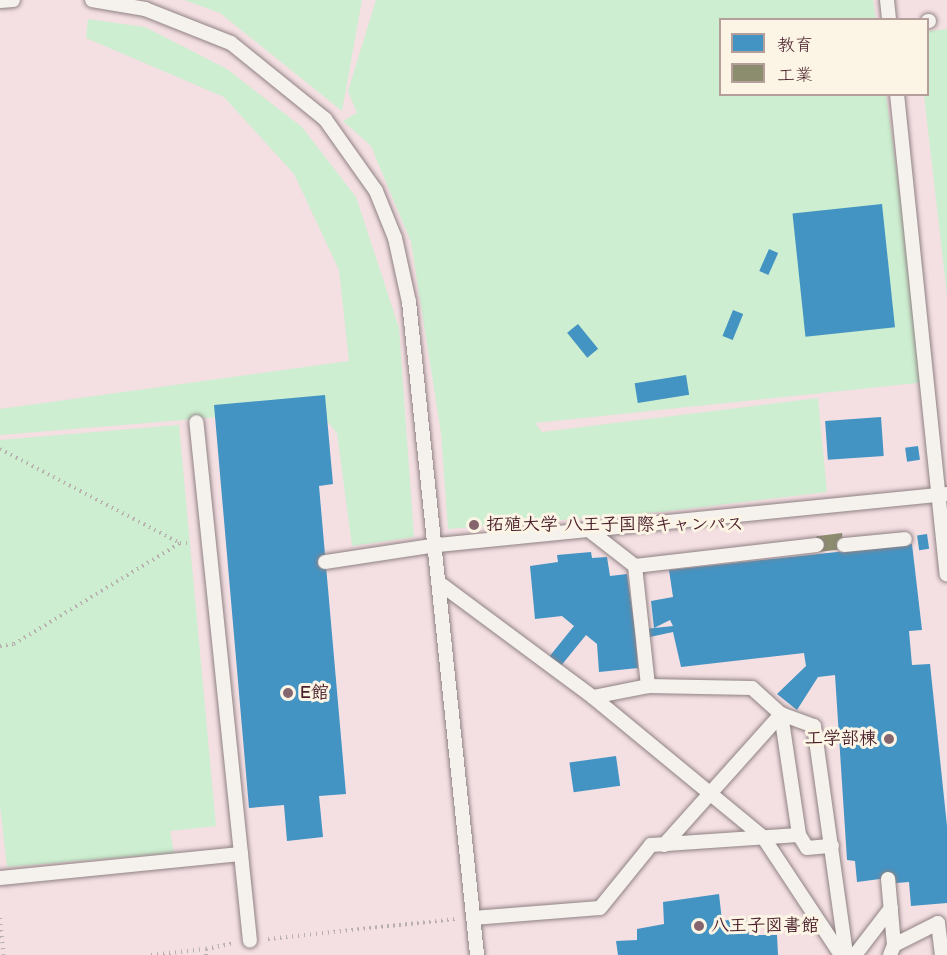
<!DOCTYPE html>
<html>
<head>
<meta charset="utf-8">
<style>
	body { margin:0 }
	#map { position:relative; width:947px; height:955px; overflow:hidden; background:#f5ebea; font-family:"Comic Neue","Klee One",sans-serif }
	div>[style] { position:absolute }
	.built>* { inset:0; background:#f4dfe3 }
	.green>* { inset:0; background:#cdeed0 }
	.schools>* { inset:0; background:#4393c3; transform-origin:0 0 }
	.industry>* { inset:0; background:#8c8c6e; transform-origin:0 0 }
	.path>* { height:4px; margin-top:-2px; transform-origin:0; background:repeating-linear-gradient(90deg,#b8b0ae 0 1.5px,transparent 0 6px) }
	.roads { filter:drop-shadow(0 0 2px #8f8284) drop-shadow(0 0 2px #8f8284) }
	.service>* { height:14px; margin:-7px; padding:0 7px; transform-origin:7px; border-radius:7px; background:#f5f1ec }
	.dots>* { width:16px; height:16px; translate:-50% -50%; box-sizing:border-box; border:3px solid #fcf5e5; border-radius:50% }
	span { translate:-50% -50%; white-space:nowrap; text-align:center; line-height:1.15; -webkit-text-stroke:6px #fcf5e5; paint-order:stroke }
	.poi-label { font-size:18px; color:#4a1f2b; font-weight:700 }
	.left { translate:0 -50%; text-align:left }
	.right { translate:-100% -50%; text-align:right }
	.legend { position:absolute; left:719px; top:18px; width:210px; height:78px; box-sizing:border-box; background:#fcf5e5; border:2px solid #b59f9b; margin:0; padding:8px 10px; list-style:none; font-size:18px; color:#4a1f2b }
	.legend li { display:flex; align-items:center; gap:12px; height:30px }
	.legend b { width:30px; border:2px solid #b59f9b }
</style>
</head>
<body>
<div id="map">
	<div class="built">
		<i style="clip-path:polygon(evenodd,0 0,947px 0,947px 955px,0 955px,0 0,720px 20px,928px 20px,928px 94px,720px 94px,720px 20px)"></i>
	</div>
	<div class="green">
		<i style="clip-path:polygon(184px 0,362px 0,342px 111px,220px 13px)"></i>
		<i style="clip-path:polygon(376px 0,873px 0,876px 19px,720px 20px,720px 94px,886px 95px,927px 382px,535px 423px,542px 432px,818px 398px,827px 492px,661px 512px,448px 529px,441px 433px,411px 242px,371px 146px,343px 121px,357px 113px,348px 91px)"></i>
		<i style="clip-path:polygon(88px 19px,145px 27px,227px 69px,302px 127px,356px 197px,399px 328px,414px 537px,352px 546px,337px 433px,317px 409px,0 435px,0 409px,349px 361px,339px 270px,294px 174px,224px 97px,86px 38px)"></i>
		<i style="clip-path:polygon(947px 29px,947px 295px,924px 95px,928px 31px)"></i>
		<i style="clip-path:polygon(179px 425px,216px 826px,170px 831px,174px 853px,7px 867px,0 805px,0 440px)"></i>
	</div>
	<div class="schools">
		<i style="left:882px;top:204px;width:124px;height:90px;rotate:84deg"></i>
		<i style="left:769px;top:249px;width:10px;height:24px;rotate:24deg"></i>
		<i style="left:733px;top:310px;width:11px;height:28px;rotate:22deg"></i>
		<i style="left:578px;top:324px;width:32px;height:14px;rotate:51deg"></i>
		<i style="left:686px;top:375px;width:20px;height:52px;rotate:81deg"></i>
		<i style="clip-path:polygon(325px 395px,333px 484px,319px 486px,346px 794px,319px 796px,323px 837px,287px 841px,284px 805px,249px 808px,214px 405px)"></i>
		<i style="left:881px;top:417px;width:39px;height:56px;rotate:86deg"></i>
		<i style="left:918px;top:446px;width:14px;height:13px;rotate:82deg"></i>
		<i style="left:927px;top:534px;width:15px;height:10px;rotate:82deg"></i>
		<i style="clip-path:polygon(912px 544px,922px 630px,909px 631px,912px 665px,930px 664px,947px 826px,947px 903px,911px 906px,909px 882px,896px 883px,895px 877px,857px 882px,855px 861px,847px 860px,835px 675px,818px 677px,797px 710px,777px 694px,806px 666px,804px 653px,681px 667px,673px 632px,636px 640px,638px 668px,599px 672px,597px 644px,586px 635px,560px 667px,549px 657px,574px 626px,562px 616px,535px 619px,530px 566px,558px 562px,557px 555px,591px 552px,592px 558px,607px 557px,610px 576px,627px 574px,635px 630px,673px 626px,670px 620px,654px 628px,651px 601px,673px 597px,669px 570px)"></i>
		<i style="left:616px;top:756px;width:30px;height:47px;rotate:82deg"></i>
		<i style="clip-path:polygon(719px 894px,722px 921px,746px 917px,749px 935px,777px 935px,778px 955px,618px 955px,616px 941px,637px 940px,637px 929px,664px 924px,663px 902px)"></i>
	</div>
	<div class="industry">
		<i style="left:842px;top:533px;width:16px;height:26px;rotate:83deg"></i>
	</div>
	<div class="path">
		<i style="left:0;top:449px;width:203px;rotate:27.6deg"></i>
		<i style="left:180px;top:543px;width:12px"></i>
		<i style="left:0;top:646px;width:14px;rotate:-8deg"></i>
		<i style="left:14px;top:644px;width:194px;rotate:-31.3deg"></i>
		<i style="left:0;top:918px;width:37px;rotate:84deg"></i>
		<i style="left:268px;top:939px;width:188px;rotate:-6.1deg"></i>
		<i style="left:151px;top:955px;width:55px;rotate:-6.2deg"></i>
		<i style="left:206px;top:955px;width:6px;rotate:-90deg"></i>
		<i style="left:206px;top:949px;width:29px;rotate:-12deg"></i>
	</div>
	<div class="roads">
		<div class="service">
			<i style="left:92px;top:0;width:54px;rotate:9.6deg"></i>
			<i style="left:145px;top:9px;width:92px;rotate:21.6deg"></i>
			<i style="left:231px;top:43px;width:121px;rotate:39deg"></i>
			<i style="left:325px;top:119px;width:88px;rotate:54.7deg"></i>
			<i style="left:376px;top:191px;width:51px;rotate:68deg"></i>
			<i style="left:395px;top:238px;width:66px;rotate:77.7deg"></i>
			<i style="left:409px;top:302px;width:657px;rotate:84.05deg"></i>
			<i style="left:887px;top:0;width:20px;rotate:84deg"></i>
			<i style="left:0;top:1px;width:13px;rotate:-4deg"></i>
			<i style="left:928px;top:21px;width:1px"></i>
			<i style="left:897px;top:94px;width:483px;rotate:84.1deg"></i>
			<i style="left:590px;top:531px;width:57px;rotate:37.9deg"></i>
			<i style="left:635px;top:566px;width:121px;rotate:83.8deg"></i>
			<i style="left:648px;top:686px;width:104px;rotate:1.1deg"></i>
			<i style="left:752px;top:688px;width:39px;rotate:42deg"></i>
			<i style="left:781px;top:714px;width:35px;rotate:20deg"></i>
			<i style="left:814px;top:726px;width:231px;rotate:82deg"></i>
			<i style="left:844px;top:545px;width:61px;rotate:-5.6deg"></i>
			<i style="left:325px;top:562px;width:114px;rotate:-8.6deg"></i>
			<i style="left:438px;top:545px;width:512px;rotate:-5.72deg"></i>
			<i style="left:635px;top:566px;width:183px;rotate:-6.6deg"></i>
			<i style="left:438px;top:582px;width:193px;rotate:36.6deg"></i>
			<i style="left:593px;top:697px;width:220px;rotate:39.5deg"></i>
			<i style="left:763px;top:837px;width:141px;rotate:56.5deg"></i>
			<i style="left:593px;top:697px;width:56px;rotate:-11.3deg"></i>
			<i style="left:781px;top:714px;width:122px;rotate:81.5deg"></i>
			<i style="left:799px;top:835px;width:15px;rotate:58deg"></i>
			<i style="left:807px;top:848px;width:25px;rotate:-5deg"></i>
			<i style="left:664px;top:845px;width:176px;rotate:-48.2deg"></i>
			<i style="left:241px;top:854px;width:87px;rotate:84.1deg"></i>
			<i style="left:0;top:878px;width:242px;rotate:-5.7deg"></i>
			<i style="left:241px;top:854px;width:434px;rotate:-95.9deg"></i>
			<i style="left:888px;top:879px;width:66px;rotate:84.8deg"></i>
			<i style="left:473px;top:918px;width:127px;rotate:-4.5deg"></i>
			<i style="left:600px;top:908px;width:81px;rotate:-51deg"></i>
			<i style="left:651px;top:845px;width:148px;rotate:-3.9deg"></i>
			<i style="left:855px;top:955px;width:59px;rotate:-52.5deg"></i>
			<i style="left:890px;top:955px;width:11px;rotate:-68deg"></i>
			<i style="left:894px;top:945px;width:49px;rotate:-26.6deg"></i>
			<i style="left:938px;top:923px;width:32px;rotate:83deg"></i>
		</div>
	</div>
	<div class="dots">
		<i style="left:474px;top:525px;background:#86666e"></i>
		<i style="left:288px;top:693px;background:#86666e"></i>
		<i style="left:889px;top:739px;background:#86666e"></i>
		<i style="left:699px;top:926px;background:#86666e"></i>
	</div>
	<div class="poi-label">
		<span class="left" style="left:486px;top:525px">拓殖大学 八王子国際キャンパス</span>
		<span class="left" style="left:300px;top:693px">E館</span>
		<span class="right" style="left:877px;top:739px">工学部棟</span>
		<span class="left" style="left:711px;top:926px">八王子図書館</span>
	</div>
	<ul class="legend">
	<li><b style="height:16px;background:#4393c3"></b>教育</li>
	<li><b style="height:16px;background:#8c8c6e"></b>工業</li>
	</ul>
</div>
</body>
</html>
